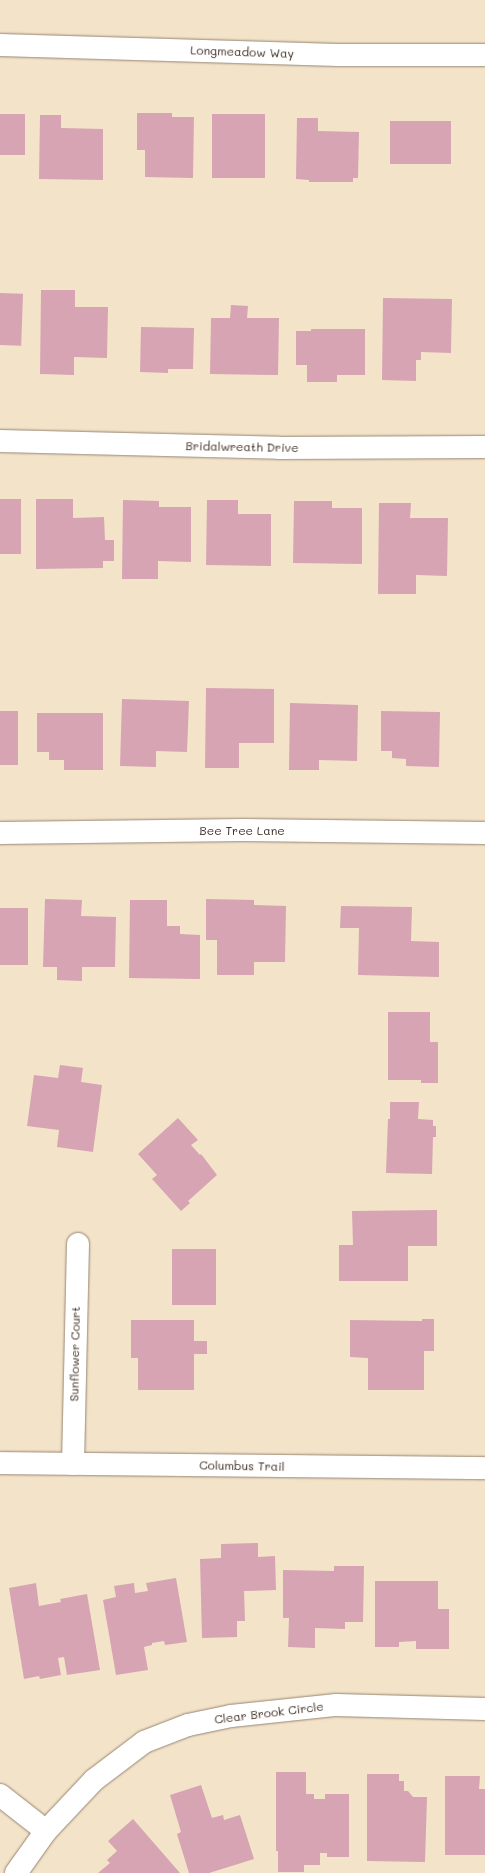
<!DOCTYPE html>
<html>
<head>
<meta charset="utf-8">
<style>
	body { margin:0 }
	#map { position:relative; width:485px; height:1873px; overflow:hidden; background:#f3e3c9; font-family:Mali,sans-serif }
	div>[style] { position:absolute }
	.building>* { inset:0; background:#d7a4b4; transform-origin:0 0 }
	.roads { filter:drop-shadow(0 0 1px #978674) drop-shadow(0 0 1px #978674) }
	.minor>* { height:22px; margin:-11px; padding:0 11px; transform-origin:11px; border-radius:11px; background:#fff }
	.tertiary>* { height:22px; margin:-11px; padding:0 11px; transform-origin:11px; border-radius:11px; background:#fff }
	span { translate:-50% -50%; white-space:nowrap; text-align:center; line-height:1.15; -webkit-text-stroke:4px #fff; paint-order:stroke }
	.street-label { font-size:12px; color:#3b2a1e }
</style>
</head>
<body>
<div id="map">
	<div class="building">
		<i style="clip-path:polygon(137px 113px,172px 113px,172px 117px,194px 117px,193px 178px,145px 177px,145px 150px,137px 150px)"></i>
		<i style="left:0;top:114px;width:25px;height:41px"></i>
		<i style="left:212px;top:114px;width:53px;height:64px"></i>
		<i style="clip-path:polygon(40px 115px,61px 115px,61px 128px,103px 129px,103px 180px,39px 179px)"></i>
		<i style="clip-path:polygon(297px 118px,318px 118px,318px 131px,359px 132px,358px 178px,353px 178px,353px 182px,309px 182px,309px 180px,296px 179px)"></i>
		<i style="left:390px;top:121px;width:61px;height:43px"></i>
		<i style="clip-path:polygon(41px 290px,75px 290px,75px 307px,108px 307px,107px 358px,74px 357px,74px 375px,40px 374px)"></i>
		<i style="left:0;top:293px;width:23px;height:52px;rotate:2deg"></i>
		<i style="clip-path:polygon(383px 298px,452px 299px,451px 353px,421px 352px,421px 360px,416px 360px,416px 381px,382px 380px)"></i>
		<i style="clip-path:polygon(231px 305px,248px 306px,247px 318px,279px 318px,278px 375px,210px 374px,211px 318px,230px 318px)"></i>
		<i style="clip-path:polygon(141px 327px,194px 328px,193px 369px,168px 369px,168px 373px,140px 372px)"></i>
		<i style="clip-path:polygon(311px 329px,365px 329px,365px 375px,337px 375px,337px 382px,307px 382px,307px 365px,296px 365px,296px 331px,311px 331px)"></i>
		<i style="left:0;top:499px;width:21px;height:55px"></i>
		<i style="clip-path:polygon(36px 499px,73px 499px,73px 518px,104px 517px,105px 540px,114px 540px,114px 561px,103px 561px,103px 568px,36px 569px)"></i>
		<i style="clip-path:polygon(123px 500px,159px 501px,159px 507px,191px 507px,191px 562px,158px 561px,158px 579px,122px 579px)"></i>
		<i style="clip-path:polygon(207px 500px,238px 500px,238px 514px,271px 514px,271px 566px,206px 565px)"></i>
		<i style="clip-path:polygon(294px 501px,332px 501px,332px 508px,362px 508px,362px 564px,293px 563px)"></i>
		<i style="clip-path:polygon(379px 503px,411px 503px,410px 518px,448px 518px,447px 576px,416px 575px,416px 594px,378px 594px)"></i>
		<i style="clip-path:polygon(206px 688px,274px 689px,274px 743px,239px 743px,239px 768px,205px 768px)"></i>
		<i style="clip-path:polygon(122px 699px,189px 701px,187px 752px,156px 751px,156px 767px,120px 766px)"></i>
		<i style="clip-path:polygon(290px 703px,358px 705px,357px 761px,319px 760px,319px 770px,289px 770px)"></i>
		<i style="left:0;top:711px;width:18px;height:54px"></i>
		<i style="clip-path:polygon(381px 711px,440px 712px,439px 767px,406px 766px,406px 759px,392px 758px,392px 751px,381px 751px)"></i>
		<i style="clip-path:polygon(37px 713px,103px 713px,103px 770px,64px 770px,64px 760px,49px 760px,49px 752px,37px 752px)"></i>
		<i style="clip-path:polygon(45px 899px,82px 900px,81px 916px,116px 917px,115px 967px,82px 967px,82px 981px,57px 980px,57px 967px,43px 967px)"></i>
		<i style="clip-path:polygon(206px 899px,254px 900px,254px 905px,286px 906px,285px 962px,254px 962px,254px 975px,217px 975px,217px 940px,206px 940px)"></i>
		<i style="clip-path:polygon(130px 900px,167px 900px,167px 926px,180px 926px,180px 934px,200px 935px,200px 979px,129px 978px)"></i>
		<i style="clip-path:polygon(341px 906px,412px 907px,411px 941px,439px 942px,439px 977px,358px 975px,359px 928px,340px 928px)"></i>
		<i style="left:0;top:908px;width:28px;height:57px"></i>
		<i style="clip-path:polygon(388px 1012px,430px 1012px,430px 1042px,438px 1042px,438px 1083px,421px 1083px,421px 1080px,388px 1080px)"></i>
		<i style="clip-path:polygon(60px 1065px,83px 1068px,81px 1082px,102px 1085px,93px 1152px,57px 1147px,59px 1130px,27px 1126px,34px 1075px,58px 1078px)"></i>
		<i style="clip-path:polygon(390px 1102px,419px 1102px,418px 1119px,433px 1120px,433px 1126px,436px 1126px,436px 1137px,433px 1137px,432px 1174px,386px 1173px,388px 1119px,390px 1119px)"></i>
		<i style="clip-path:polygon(178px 1118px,198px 1140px,191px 1145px,200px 1155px,201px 1154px,217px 1175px,188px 1201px,190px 1203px,181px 1211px,152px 1179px,157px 1175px,138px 1154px)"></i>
		<i style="clip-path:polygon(437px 1210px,437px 1246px,408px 1246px,408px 1281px,339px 1281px,339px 1245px,353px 1245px,352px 1211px)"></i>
		<i style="left:172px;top:1249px;width:44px;height:56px"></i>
		<i style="clip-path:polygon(422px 1319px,434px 1319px,434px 1351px,424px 1351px,424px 1390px,368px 1390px,368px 1358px,350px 1357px,350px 1320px,422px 1321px)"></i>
		<i style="clip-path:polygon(131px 1320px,194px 1320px,194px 1341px,207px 1341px,207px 1354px,194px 1354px,194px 1390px,138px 1390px,138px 1358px,131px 1358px)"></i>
		<i style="clip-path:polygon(258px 1543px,258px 1557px,275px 1556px,276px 1590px,244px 1591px,245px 1621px,237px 1621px,237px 1637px,202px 1638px,200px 1559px,221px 1558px,221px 1544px)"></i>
		<i style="clip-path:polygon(334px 1566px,364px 1566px,363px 1622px,345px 1622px,345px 1629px,315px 1628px,315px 1648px,288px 1647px,289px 1618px,283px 1618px,283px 1570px,334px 1571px)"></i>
		<i style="clip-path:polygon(176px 1578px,187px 1642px,165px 1645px,164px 1641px,152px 1643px,152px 1645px,144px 1647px,148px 1670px,116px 1675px,103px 1600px,116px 1597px,114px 1586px,134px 1583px,135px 1593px,148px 1591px,146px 1583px)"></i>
		<i style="clip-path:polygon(375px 1581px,438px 1581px,438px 1609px,449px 1609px,449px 1649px,416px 1649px,416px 1641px,399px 1642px,399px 1647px,375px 1647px)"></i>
		<i style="clip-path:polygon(36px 1583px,39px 1606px,61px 1602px,60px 1599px,87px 1594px,100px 1670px,67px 1675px,64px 1657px,58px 1658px,61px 1675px,40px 1679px,39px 1676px,24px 1679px,9px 1588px)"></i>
		<i style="clip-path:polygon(276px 1772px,306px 1772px,306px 1794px,314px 1794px,314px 1799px,325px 1799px,325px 1794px,349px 1794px,349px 1857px,327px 1857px,327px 1853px,320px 1853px,320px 1865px,304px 1865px,304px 1872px,278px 1872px,278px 1851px,276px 1851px)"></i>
		<i style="clip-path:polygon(367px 1774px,399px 1774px,399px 1781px,404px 1781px,404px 1791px,408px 1791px,413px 1797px,427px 1797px,425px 1862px,367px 1861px)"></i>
		<i style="clip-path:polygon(445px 1776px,480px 1776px,479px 1789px,485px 1789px,485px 1855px,445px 1855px)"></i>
		<i style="clip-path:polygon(201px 1785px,212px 1818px,223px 1815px,224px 1820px,240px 1815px,254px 1859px,209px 1873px,189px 1873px,177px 1834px,181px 1832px,170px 1795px)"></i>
		<i style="clip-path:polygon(133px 1819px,180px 1873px,98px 1873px,110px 1863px,107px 1860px,117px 1851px,108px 1841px)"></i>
	</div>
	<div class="roads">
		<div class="minor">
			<i style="left:0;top:45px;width:338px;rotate:1.7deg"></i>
			<i style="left:338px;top:55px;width:147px"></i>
			<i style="left:0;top:441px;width:279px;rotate:1.4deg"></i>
			<i style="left:279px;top:448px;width:206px;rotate:-0.3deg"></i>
			<i style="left:0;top:833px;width:243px;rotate:-0.7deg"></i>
			<i style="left:243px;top:830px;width:242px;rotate:0.7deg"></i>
			<i style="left:73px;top:1464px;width:220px;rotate:-88.7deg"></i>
			<i style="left:0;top:1795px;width:58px;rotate:38deg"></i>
			<i style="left:16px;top:1873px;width:52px;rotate:-54.5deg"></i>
			<i style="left:46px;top:1831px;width:70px;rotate:-46.7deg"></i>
			<i style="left:94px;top:1780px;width:63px;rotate:-37.2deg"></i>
			<i style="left:144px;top:1742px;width:47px;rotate:-21.1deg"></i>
			<i style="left:188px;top:1725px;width:44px;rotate:-11.8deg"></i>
			<i style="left:231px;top:1716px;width:106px;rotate:-6deg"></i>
			<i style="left:336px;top:1705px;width:149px;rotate:1.5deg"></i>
		</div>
		<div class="tertiary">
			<i style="left:0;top:1463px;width:485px;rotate:0.6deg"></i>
		</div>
	</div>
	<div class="street-label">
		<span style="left:242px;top:52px;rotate:2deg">Longmeadow Way</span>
		<span style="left:242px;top:447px;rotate:1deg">Bridalwreath Drive</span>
		<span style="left:242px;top:831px">Bee Tree Lane</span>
		<span style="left:75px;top:1354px;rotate:-89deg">Sunflower Court</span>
		<span style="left:242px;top:1466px;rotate:1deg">Columbus Trail</span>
		<span style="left:269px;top:1713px;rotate:-7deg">Clear Brook Circle</span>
	</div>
</div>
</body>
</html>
